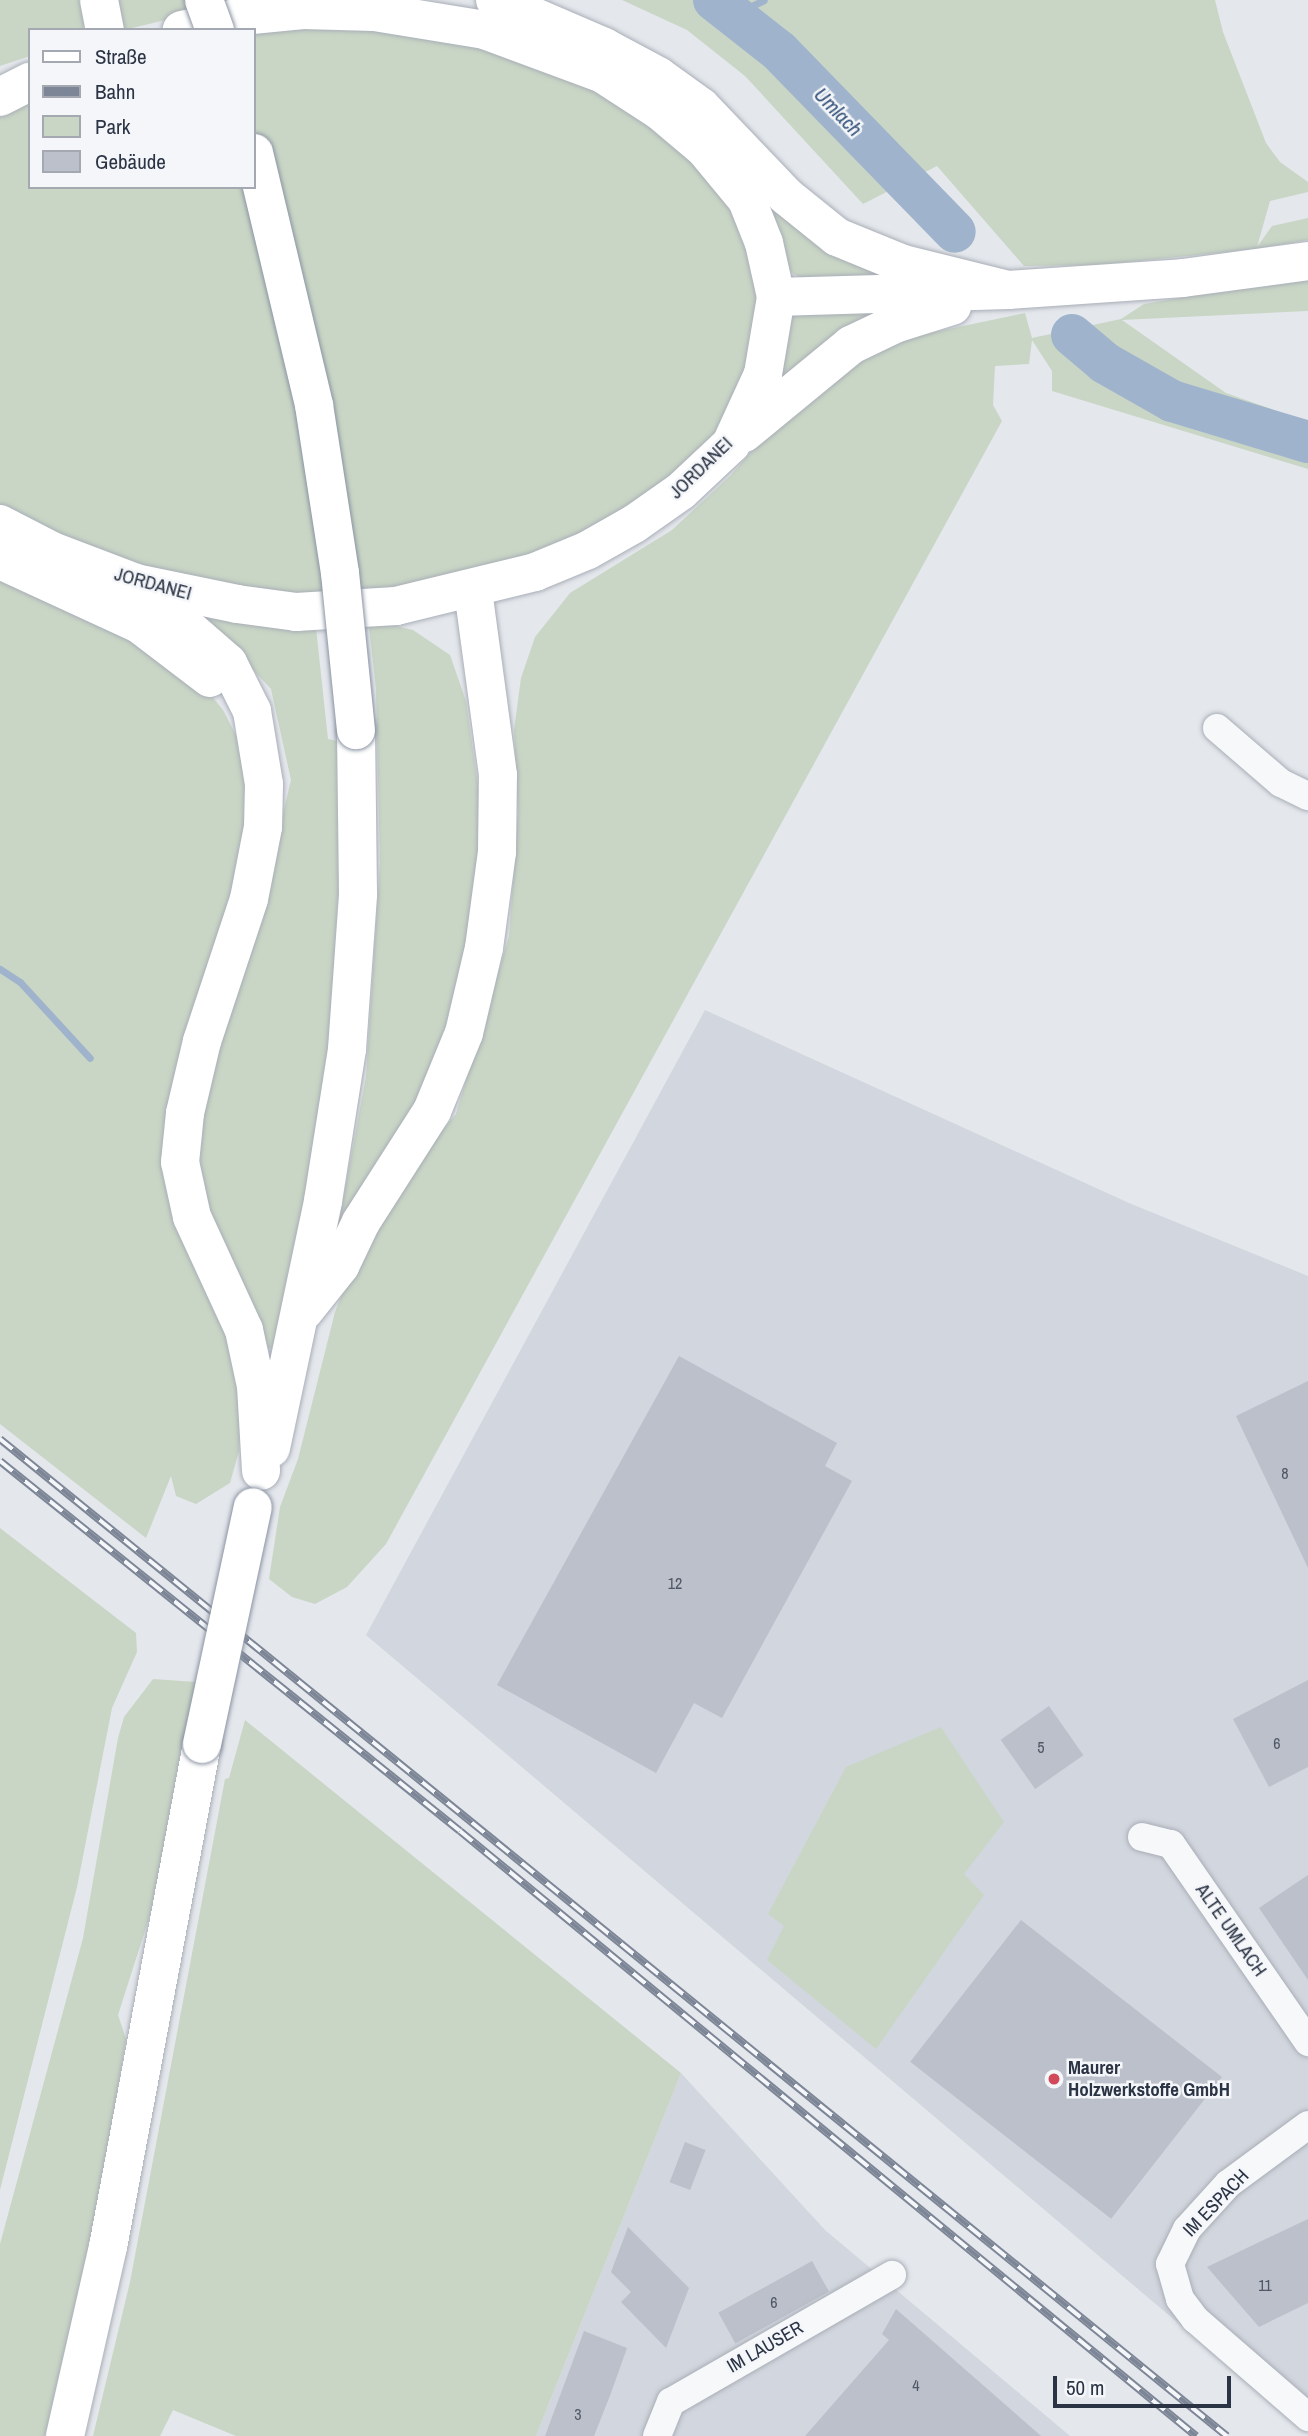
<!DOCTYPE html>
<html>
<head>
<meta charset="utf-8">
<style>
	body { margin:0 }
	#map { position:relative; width:1308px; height:2436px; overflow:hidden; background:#e4e7ec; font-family:"Archivo Narrow",sans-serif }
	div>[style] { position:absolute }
	.built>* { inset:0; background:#d2d6de }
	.green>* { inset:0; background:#c9d6c5 }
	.stream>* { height:7px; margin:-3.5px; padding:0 3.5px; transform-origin:3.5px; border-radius:3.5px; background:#9fb4cc }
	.river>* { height:42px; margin:-21px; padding:0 21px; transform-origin:21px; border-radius:21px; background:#9fb4cc }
	.building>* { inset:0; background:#bbc0ca; transform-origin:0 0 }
	.roads { filter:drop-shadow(0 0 2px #a9aeb7) drop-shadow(0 0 2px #a9aeb7) }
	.street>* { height:28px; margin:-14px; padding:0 14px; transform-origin:14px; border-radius:14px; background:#f7f8fa }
	.primary>* { height:38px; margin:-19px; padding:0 19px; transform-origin:19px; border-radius:19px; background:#fff }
	.highway>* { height:38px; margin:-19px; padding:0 19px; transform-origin:19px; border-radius:19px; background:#fff }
	.rail>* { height:8px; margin-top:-4px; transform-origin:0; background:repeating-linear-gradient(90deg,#f4f6f9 0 16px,#7d8696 0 32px); box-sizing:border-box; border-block:2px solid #7d8696 }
	.bridges { filter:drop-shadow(0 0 2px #8b94a3) drop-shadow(0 0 2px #8b94a3) }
	.highway-bridge>* { height:38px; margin:-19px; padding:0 19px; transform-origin:19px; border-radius:19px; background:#fff }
	.dots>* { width:19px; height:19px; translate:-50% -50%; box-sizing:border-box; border:4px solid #f4f6f9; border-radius:50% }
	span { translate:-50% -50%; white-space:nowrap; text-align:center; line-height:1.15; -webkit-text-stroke:5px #f4f6f9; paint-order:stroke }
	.number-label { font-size:16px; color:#4f5766 }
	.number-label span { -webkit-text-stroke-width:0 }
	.street-label { font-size:19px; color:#2b3445 }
	.poi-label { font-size:19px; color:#2b3445; font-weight:700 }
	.left { translate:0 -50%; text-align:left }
	.water-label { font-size:21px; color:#34527a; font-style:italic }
	.legend { position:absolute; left:28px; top:28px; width:228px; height:161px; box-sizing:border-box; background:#f4f6f9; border:2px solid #a4a8b1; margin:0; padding:9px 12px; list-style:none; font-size:21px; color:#2b3445 }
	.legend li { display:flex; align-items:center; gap:14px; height:35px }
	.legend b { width:35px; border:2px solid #a4a8b1 }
	.scale { position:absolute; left:1053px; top:2376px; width:178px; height:32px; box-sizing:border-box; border:4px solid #2b3445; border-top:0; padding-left:9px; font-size:21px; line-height:24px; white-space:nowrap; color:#2b3445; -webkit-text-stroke:5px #f4f6f9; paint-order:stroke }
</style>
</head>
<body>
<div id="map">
	<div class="built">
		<i style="clip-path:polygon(705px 1010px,1129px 1203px,1308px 1276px,1308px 2402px,1289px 2417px,366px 1635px)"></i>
		<i style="clip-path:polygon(681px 2073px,825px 2230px,1070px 2436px,536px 2436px)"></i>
	</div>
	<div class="green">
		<i style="clip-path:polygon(0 0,87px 0,91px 18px,81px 30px,30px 30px,30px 56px,0 66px)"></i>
		<i style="clip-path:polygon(116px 0,248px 0,124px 30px,118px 30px)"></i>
		<i style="clip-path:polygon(622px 0,1215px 0,1223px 32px,1266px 143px,1280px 162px,1308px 182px,1308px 192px,1270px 201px,1257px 247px,1272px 226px,1308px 218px,1308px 240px,1256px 249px,1099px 265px,1024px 266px,937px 166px,863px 204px,745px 76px,687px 30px)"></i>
		<i style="clip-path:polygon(326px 21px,473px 40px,587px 82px,688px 146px,750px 236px,761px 335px,721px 431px,690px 468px,611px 525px,474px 579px,296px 603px,146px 577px,0 512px,0 112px,30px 97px,30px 187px,254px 187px,254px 30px)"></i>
		<i style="clip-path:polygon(763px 198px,905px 275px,805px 281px,791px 272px,776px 251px)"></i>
		<i style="clip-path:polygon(1308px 276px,1308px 311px,1122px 320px,1226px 393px,1308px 422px,1308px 469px,1052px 391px,1052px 371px,1032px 340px,1029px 364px,995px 366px,993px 405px,1002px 421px,386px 1544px,347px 1587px,315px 1604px,292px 1597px,269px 1579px,280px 1507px,298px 1459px,335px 1312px,358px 1252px,401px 1181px,456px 1114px,509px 936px,518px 812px,514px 730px,521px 678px,535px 637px,570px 593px,672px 530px,731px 475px,777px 422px,882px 343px,1025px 313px,1032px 338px,1121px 319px,1144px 304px)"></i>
		<i style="clip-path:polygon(924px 297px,764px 403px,782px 306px)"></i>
		<i style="clip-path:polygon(0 571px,119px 624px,197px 678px,223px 710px,242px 747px,249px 782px,249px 850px,177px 1068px,241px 1410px,239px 1451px,230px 1483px,196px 1504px,176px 1496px,171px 1476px,146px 1538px,0 1424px)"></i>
		<i style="clip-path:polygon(216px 618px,316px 628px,328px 739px,337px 741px,342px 825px,328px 1076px,277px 1350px,264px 1347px,196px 1183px,197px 1105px,254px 934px,291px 780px,271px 689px,205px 619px)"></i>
		<i style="clip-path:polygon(368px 619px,413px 630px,450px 655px,466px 701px,479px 793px,479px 861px,469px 966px,443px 1060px,338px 1226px,366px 1077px,380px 863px,376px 689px)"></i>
		<i style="clip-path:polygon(0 1528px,136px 1633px,137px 1652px,112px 1708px,77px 1887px,0 2190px)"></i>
		<i style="clip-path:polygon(153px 1679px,196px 1682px,151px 1912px,118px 2015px,126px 2039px,91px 2259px,46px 2436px,0 2436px,0 2244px,83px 1938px,118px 1738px,124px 1717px)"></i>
		<i style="clip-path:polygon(245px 1720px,681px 2073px,536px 2436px,236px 2436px,173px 2410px,160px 2436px,93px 2436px,130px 2282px,225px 1779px,229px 1778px)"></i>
		<i style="clip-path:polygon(941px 1727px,1004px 1822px,964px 1874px,984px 1895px,876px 2049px,767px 1960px,784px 1926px,768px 1914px,846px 1767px)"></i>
	</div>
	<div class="stream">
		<i style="left:732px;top:15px;width:35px;rotate:-25deg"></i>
		<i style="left:0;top:969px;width:24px;rotate:33deg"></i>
		<i style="left:20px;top:982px;width:103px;rotate:47.4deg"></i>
	</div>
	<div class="river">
		<i style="left:714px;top:0;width:83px;rotate:38.1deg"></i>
		<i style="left:779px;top:51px;width:252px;rotate:45.8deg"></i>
		<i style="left:1072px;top:335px;width:43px;rotate:40.3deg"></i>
		<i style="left:1105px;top:363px;width:77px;rotate:29.6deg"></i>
		<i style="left:1172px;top:401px;width:142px;rotate:16.8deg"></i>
	</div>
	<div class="building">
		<i style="clip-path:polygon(679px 1356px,837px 1443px,825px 1466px,852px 1481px,722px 1718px,694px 1703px,656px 1773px,497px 1685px)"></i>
		<i style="clip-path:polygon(1308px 1381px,1308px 1568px,1236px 1416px)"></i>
		<i style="clip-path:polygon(1308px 1680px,1308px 1767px,1269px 1787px,1233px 1719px)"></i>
		<i style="left:1049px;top:1706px;width:60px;height:59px;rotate:55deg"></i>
		<i style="clip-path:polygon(1308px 1875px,1308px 1980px,1259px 1908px)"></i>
		<i style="left:1021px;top:1920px;width:255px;height:180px;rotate:38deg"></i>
		<i style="left:685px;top:2142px;width:22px;height:43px;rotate:21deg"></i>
		<i style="clip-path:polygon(1308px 2219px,1308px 2303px,1259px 2327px,1207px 2267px)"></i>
		<i style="clip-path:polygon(628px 2227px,689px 2288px,666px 2348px,621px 2302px,631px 2292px,611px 2272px)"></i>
		<i style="left:812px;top:2261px;width:35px;height:107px;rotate:61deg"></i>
		<i style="clip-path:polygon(896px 2309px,1041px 2436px,805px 2436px,889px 2340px,882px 2334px)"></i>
		<i style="clip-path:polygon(584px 2331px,627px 2348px,611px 2393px,594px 2436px,545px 2436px)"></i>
	</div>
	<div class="roads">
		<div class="street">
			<i style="left:1217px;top:728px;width:84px;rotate:40.7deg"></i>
			<i style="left:1281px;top:783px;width:30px;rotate:26deg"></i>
			<i style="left:1142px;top:1837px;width:30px;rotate:14deg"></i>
			<i style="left:1171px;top:1844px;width:241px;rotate:55.3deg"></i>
			<i style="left:1308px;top:2125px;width:99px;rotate:143.6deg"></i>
			<i style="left:1228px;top:2184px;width:61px;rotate:132.3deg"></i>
			<i style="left:1187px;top:2229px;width:39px;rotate:116deg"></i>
			<i style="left:1170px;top:2264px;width:36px;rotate:74deg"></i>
			<i style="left:1180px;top:2299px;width:25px;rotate:53deg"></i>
			<i style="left:1195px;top:2319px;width:150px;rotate:40.9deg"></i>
			<i style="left:657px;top:2436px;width:37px;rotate:-68deg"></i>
			<i style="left:671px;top:2402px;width:255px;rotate:-29.9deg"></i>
		</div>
		<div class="primary">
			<i style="left:99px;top:0;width:31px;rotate:79deg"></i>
			<i style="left:495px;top:0;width:119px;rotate:23.3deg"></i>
			<i style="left:604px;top:47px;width:61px;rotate:28.2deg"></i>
			<i style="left:658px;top:76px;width:53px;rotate:35.8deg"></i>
			<i style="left:701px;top:107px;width:123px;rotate:46.3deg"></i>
			<i style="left:786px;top:196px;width:65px;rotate:38.8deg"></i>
			<i style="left:837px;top:237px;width:71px;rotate:22.2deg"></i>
			<i style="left:903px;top:264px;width:108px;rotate:13.9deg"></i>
			<i style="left:0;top:97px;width:34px;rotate:-27deg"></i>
			<i style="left:776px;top:297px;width:232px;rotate:-1.7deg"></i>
			<i style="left:1008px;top:290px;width:175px;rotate:-3.9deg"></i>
			<i style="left:1183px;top:278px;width:126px;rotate:-7.7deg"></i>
			<i style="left:744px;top:433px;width:139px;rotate:-39.4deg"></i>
			<i style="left:851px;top:345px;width:49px;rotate:-25.5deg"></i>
			<i style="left:895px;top:324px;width:60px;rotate:-17.5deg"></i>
			<i style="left:0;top:524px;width:59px;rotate:27.4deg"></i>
			<i style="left:52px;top:551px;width:90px;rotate:20.9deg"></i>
			<i style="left:136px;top:583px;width:103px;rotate:11.7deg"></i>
			<i style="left:237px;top:604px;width:60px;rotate:7.7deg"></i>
			<i style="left:296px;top:612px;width:100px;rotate:-3.4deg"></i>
			<i style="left:396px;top:606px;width:143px;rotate:-13.7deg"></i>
			<i style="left:535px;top:572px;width:57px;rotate:-22.5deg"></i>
			<i style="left:588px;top:550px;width:53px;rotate:-29.5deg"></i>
			<i style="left:634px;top:524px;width:57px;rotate:-35.1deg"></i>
			<i style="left:681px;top:491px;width:69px;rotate:-43.2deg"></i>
			<i style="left:731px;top:444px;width:77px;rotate:-65.4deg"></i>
			<i style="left:763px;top:374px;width:78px;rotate:-80.4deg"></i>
			<i style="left:776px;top:297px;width:55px;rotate:-102.5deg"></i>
			<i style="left:764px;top:243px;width:46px;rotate:-111.6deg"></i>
			<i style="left:747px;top:200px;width:66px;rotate:-129.5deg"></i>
			<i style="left:705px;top:149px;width:59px;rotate:-139.8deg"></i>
			<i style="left:660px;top:111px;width:68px;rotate:-147deg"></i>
			<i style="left:603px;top:74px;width:126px;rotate:-159.6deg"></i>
			<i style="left:485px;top:30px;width:112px;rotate:-170.8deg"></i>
			<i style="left:374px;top:12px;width:71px;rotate:-178.4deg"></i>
			<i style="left:303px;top:10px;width:59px;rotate:174.2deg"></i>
			<i style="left:244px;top:16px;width:64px;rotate:167.3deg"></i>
		</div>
		<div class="highway">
			<i style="left:0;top:560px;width:153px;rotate:24.7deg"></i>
			<i style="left:139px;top:624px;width:89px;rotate:37.3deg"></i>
			<i style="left:136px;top:583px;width:122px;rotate:41deg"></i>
			<i style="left:228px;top:663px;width:54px;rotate:63.4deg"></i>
			<i style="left:252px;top:711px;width:74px;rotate:80.7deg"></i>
			<i style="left:264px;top:784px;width:43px;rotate:91.3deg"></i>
			<i style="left:263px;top:827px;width:73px;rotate:101deg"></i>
			<i style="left:249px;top:899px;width:150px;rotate:108.3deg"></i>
			<i style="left:202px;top:1041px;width:74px;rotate:103.3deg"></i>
			<i style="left:185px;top:1113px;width:49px;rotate:95.8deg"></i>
			<i style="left:180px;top:1162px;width:56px;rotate:77.7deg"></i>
			<i style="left:192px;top:1217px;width:124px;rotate:65.3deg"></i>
			<i style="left:244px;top:1330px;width:57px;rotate:77.9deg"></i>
			<i style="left:256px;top:1386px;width:85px;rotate:86.6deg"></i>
			<i style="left:304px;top:1311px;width:58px;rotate:-51.3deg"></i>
			<i style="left:340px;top:1266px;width:49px;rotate:-64.5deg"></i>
			<i style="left:361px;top:1222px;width:132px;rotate:-57.4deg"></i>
			<i style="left:432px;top:1111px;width:84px;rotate:-67.7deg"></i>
			<i style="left:464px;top:1033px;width:87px;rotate:-76.8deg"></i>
			<i style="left:484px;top:948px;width:97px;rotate:-82.3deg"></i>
			<i style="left:497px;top:852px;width:77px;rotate:-89.3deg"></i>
			<i style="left:498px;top:775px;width:187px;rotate:-97.7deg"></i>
			<i style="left:271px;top:1448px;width:252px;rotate:-78.1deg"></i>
			<i style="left:323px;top:1201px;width:154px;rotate:-81deg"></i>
			<i style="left:347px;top:1049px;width:155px;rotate:-85.9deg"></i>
			<i style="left:358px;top:894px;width:164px;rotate:-90.7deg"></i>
			<i style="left:65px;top:2436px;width:194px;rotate:-77.2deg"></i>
			<i style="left:108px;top:2247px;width:512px;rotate:-79.41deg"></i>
		</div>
	</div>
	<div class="rail">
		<i style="left:0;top:1439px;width:1581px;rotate:39.1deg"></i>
		<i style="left:0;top:1461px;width:590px;rotate:38.81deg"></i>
		<i style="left:460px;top:1831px;width:953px;rotate:39.42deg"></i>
	</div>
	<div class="bridges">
		<div class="highway-bridge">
			<i style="left:204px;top:0;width:32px;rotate:70deg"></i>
			<i style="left:254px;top:153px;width:259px;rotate:76.6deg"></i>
			<i style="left:314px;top:405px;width:170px;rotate:81.2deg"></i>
			<i style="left:340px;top:573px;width:158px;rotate:84.2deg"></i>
			<i style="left:202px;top:1744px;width:242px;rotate:-77.9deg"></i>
		</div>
	</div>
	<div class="dots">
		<i style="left:1054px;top:2079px;background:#d1495b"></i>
	</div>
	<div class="number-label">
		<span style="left:1285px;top:1473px">8</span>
		<span style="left:675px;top:1583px">12</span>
		<span style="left:1277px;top:1743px">6</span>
		<span style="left:1041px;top:1747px">5</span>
		<span style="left:1265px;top:2285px">11</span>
		<span style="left:774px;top:2302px">6</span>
		<span style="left:916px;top:2385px">4</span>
		<span style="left:578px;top:2414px">3</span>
	</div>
	<div class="street-label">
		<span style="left:701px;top:468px;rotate:-44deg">JORDANEI</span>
		<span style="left:153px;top:584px;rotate:15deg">JORDANEI</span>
		<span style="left:1231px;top:1930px;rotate:55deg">ALTE UMLACH</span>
		<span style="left:1216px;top:2203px;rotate:-46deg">IM ESPACH</span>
		<span style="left:765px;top:2347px;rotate:-30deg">IM LAUSER</span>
	</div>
	<div class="poi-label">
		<span class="left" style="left:1068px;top:2079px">Maurer<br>Holzwerkstoffe GmbH</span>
	</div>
	<div class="water-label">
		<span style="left:838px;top:112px;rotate:46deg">Umlach</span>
	</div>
	<ul class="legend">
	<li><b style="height:9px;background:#fff"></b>Straße</li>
	<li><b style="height:9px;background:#7d8696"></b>Bahn</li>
	<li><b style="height:19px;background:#c9d6c5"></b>Park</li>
	<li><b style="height:19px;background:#bbc0ca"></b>Gebäude</li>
	</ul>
	<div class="scale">50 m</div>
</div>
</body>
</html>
